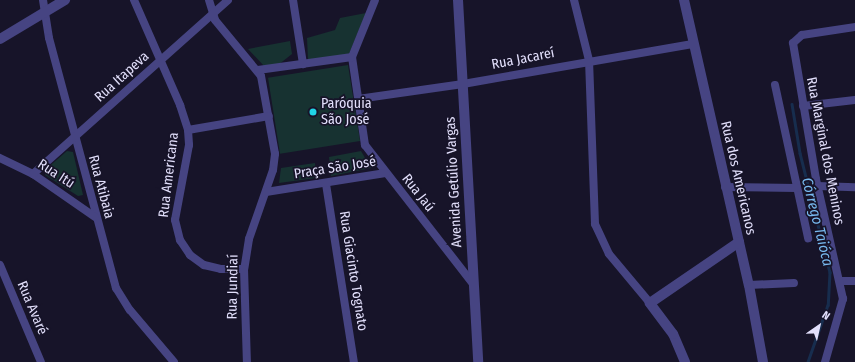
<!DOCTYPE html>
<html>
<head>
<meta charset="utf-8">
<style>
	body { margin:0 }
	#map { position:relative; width:855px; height:362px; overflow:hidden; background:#171429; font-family:"Fira Sans Condensed",sans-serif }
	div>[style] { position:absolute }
	.green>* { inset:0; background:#173231; transform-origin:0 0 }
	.stream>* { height:2.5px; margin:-1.25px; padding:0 1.25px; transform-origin:1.25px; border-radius:1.25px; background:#172d4e }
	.minor>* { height:8px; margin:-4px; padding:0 4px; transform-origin:4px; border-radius:4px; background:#464482 }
	.tertiary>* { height:10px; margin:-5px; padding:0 5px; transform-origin:5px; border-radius:5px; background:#464482 }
	.dots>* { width:11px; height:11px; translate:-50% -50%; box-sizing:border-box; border:2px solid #171429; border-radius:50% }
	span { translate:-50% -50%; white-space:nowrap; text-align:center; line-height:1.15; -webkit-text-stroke:3.5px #171429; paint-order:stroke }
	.street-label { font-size:14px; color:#e2dffb }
	.poi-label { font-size:14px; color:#e2dffb }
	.left { translate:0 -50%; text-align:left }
	.water-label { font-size:15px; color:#78baf0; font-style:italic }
	.north { position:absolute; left:799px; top:306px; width:40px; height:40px; -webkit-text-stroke:3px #171429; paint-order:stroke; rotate:34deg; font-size:11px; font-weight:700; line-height:16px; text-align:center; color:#e2dffb }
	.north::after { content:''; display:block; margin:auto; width:14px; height:18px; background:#e2dffb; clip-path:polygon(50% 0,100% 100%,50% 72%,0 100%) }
</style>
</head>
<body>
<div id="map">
	<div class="green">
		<i style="clip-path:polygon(366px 13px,349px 54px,308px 60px,307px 38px,335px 30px,340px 18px)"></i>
		<i style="clip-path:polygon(290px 41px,292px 54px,278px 65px,265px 67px,248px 49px)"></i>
		<i style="left:348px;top:65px;width:77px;height:81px;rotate:81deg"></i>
		<i style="clip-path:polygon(67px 151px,73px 152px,83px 195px,78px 196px,45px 175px,45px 170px)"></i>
		<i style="clip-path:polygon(361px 151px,371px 168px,331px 176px,329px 157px)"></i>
		<i style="clip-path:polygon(315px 163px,316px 178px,279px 183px,281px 168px)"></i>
	</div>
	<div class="stream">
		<i style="left:792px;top:104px;width:50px;rotate:80.7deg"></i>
		<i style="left:800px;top:153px;width:123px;rotate:75.9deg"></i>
		<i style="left:830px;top:272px;width:33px;rotate:93deg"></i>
		<i style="left:828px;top:305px;width:60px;rotate:109.3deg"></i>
	</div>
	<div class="minor">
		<i style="left:43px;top:0;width:38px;rotate:81deg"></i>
		<i style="left:49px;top:38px;width:259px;rotate:75deg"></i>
		<i style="left:116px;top:288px;width:26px;rotate:58deg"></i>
		<i style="left:130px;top:310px;width:68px;rotate:49.8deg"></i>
		<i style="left:134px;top:0;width:115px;rotate:66.3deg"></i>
		<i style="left:180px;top:105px;width:26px;rotate:72deg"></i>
		<i style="left:188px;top:130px;width:15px;rotate:86deg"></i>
		<i style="left:189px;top:145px;width:76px;rotate:100.6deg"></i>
		<i style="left:175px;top:220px;width:21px;rotate:76deg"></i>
		<i style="left:180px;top:240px;width:18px;rotate:56deg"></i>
		<i style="left:190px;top:255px;width:17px;rotate:36deg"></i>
		<i style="left:204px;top:265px;width:17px;rotate:13deg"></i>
		<i style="left:221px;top:269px;width:23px"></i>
		<i style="left:209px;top:0;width:21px;rotate:73deg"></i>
		<i style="left:215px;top:20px;width:72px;rotate:50.6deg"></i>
		<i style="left:261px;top:76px;width:79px;rotate:79.8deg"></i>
		<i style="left:275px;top:154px;width:16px;rotate:97deg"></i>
		<i style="left:273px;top:170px;width:73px;rotate:109.2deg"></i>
		<i style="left:249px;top:239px;width:30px;rotate:99deg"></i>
		<i style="left:244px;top:269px;width:93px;rotate:88.2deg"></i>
		<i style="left:293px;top:0;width:65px;rotate:81.1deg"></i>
		<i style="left:574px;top:0;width:62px;rotate:76deg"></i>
		<i style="left:589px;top:60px;width:164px;rotate:87.9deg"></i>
		<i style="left:595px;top:224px;width:33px;rotate:65deg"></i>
		<i style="left:609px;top:254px;width:64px;rotate:50.1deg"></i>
		<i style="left:352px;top:57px;width:89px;rotate:81.6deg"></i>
		<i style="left:365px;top:145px;width:177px;rotate:52.1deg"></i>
		<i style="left:352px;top:57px;width:61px;rotate:-68deg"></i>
		<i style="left:258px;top:70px;width:95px;rotate:-7.9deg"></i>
		<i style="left:775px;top:85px;width:157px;rotate:77.8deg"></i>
		<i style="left:358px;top:99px;width:106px;rotate:-8.1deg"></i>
		<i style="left:463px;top:84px;width:233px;rotate:-9.9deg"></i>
		<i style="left:803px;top:106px;width:52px;rotate:-6.6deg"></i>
		<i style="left:188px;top:130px;width:82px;rotate:-9.8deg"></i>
		<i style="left:0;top:158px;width:37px;rotate:26deg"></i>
		<i style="left:33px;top:174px;width:75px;rotate:34.7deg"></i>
		<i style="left:33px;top:174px;width:261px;rotate:-41.7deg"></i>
		<i style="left:326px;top:184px;width:180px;rotate:81.1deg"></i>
		<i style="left:818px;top:186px;width:37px;rotate:2deg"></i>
		<i style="left:725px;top:187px;width:72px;rotate:0.8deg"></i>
		<i style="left:266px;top:192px;width:121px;rotate:-9deg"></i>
		<i style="left:0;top:265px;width:105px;rotate:67.1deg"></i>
		<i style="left:840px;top:281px;width:15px"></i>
		<i style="left:749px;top:285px;width:45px;rotate:-2.5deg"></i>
		<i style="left:825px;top:362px;width:66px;rotate:-74.1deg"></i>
		<i style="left:843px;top:299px;width:123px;rotate:-102.7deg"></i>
		<i style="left:816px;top:179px;width:138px;rotate:-99.6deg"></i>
		<i style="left:793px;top:43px;width:12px;rotate:-42deg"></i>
		<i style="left:802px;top:35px;width:54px;rotate:-8.6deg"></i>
	</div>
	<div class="tertiary">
		<i style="left:458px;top:0;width:363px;rotate:86.8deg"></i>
		<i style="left:684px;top:0;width:292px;rotate:77.2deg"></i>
		<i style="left:749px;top:285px;width:78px;rotate:79.7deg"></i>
		<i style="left:0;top:39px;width:76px;rotate:-31deg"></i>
		<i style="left:685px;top:362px;width:30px;rotate:-113deg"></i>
		<i style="left:673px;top:334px;width:39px;rotate:-127deg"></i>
		<i style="left:650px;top:303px;width:108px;rotate:-34.4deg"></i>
	</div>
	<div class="dots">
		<i style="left:313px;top:112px;background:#20d5e7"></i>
	</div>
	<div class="street-label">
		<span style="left:523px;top:59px;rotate:-11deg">Rua Jacareí</span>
		<span style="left:122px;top:77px;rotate:-42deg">Rua Itapeva</span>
		<span style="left:825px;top:151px;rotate:79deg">Rua Marginal dos Meninos</span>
		<span style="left:335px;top:168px;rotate:-9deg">Praça São José</span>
		<span style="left:56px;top:174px;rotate:33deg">Rua Itú</span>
		<span style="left:169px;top:175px;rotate:-83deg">Rua Americana</span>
		<span style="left:738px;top:178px;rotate:77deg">Rua dos Americanos</span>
		<span style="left:454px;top:182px;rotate:-93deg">Avenida Getúlio Vargas</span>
		<span style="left:101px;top:187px;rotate:75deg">Rua Atibaia</span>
		<span style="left:418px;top:193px;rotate:52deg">Rua Jaú</span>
		<span style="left:353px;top:271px;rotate:81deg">Rua Giacinto Tognato</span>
		<span style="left:233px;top:287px;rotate:-89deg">Rua Jundiaí</span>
		<span style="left:32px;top:308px;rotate:67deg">Rua Avaré</span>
	</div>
	<div class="poi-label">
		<span class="left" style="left:321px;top:112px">Paróquia<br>São José</span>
	</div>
	<div class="water-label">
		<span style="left:817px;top:222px;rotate:76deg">Córrego Taióca</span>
	</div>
	<div class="north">N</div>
</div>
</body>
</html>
